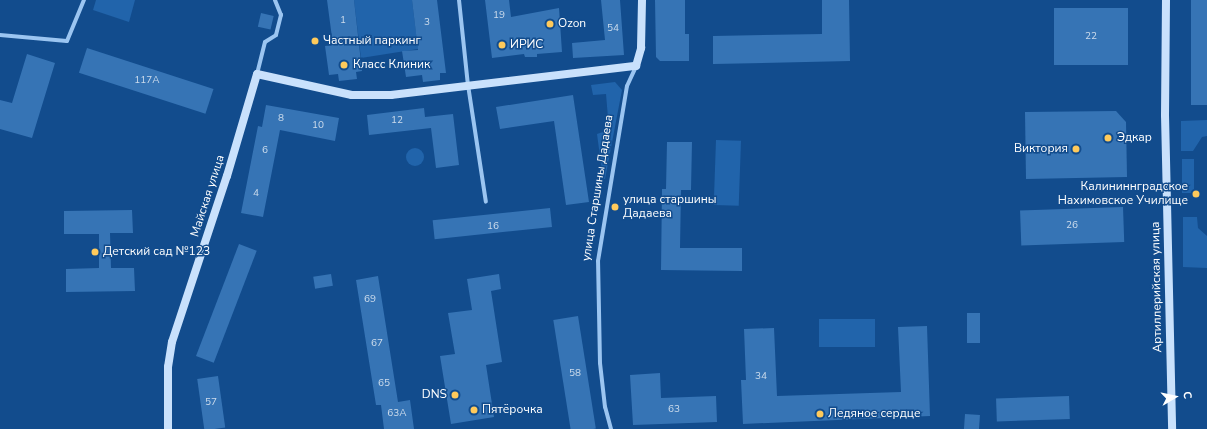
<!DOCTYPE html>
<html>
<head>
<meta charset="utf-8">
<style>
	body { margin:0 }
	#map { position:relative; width:1207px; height:429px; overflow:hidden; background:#124c8d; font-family:"Nunito Sans",sans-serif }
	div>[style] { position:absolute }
	.green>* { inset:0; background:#2164ab; transform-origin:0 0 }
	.round { border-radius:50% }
	.building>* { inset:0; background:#3674b5; transform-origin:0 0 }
	.street>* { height:4px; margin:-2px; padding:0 2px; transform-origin:2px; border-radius:2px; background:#9bc5f1 }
	.secondary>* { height:8px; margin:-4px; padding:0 4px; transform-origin:4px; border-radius:4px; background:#c9e1fc }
	.dots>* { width:11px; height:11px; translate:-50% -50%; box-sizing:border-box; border:2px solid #124c8d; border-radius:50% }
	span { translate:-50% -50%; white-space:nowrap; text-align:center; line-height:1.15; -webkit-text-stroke:3px #124c8d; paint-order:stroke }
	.number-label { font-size:10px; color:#cddcec }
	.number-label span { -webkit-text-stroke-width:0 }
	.poi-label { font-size:12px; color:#fff }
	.left { translate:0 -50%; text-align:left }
	.right { translate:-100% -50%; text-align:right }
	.street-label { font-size:12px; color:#fff }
	.north { position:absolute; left:1155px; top:377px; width:40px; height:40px; -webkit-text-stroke:3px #124c8d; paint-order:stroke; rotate:81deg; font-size:11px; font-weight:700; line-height:16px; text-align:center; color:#fff }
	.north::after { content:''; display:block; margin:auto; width:14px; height:18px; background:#fff; clip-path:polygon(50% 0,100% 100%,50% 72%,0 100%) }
</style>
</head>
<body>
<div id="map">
	<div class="green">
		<i style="clip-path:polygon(96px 0,135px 0,129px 22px,93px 10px)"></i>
		<i style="clip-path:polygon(354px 0,412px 0,418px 49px,361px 58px)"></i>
		<i style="clip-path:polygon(615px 82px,622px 90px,605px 179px,603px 179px,597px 134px,609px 130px,606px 94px,593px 95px,591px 85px)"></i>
		<i style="clip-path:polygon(1207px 120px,1207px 136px,1202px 137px,1193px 151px,1181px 151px,1181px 121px)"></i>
		<i style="left:716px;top:140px;width:25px;height:65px;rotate:2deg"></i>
		<i class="round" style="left:406px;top:148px;width:18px;height:18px"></i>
		<i style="left:1182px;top:159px;width:12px;height:34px"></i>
		<i style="clip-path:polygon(1183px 217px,1197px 217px,1198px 228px,1207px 236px,1207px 268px,1183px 267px)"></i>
		<i style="left:819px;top:319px;width:56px;height:28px"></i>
	</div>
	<div class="building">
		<i style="clip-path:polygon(327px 0,354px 0,362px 71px,356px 72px,357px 79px,339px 81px,338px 74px,329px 75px,325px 46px,333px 45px)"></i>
		<i style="clip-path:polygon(412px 0,437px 0,446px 73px,440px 73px,440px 80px,423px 82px,422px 75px,406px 77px,402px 51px,418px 50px)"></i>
		<i style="clip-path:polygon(485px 0,509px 0,511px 17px,559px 8px,562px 52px,537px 54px,537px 57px,525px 57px,524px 54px,492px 58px)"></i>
		<i style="clip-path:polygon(601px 0,620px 0,624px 55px,573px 58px,572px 43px,605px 40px)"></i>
		<i style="clip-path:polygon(655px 0,685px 0,685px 34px,689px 34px,689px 61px,660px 61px,656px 57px)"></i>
		<i style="clip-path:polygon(822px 0,849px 0,850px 61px,713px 64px,713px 36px,822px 34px)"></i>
		<i style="left:1191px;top:0;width:16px;height:105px"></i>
		<i style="left:1128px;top:8px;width:57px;height:74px;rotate:90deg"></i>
		<i style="left:261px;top:13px;width:13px;height:14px;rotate:13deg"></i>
		<i style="left:87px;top:48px;width:133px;height:26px;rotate:18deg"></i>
		<i style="clip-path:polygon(27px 54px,55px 63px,32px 138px,0 129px,0 100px,12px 103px)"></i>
		<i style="clip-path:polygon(573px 95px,589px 202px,566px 205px,554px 121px,500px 129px,496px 107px)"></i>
		<i style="clip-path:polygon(266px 105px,339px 118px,335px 141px,280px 130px,263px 217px,241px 213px,258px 126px,262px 127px)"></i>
		<i style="clip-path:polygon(424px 108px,425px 117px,453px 114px,459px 165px,436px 168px,431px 128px,369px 135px,367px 115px)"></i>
		<i style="clip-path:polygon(1116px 111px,1126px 122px,1127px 177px,1026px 179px,1025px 112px)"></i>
		<i style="clip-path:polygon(667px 142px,692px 142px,691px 190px,681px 190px,680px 248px,742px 248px,742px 271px,661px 270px,662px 189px,666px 189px)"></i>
		<i style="left:1123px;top:207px;width:35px;height:103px;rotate:88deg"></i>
		<i style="left:550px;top:208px;width:19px;height:118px;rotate:84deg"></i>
		<i style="clip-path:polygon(132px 210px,133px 233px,110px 233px,111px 268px,134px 268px,135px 291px,66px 292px,66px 269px,99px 268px,99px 234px,64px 234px,64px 211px)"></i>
		<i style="left:239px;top:244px;width:19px;height:120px;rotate:21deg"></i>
		<i style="left:331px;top:274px;width:12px;height:18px;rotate:81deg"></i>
		<i style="clip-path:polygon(499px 274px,501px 289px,491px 291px,502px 362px,486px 365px,494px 417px,451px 424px,440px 356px,455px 354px,448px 313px,472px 310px,467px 279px)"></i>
		<i style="clip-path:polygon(378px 276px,398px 402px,410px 400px,414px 429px,384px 429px,381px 405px,376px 405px,356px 280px)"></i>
		<i style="left:967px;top:313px;width:13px;height:30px"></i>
		<i style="left:578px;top:316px;width:114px;height:25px;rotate:81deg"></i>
		<i style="clip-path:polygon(927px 326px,930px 416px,743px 424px,741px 380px,746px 380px,744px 329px,774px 328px,777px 396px,901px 392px,898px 327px)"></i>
		<i style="clip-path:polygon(660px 373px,661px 398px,716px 396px,717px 422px,633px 425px,630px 375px)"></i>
		<i style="left:218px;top:376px;width:52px;height:21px;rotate:82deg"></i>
		<i style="left:1069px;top:396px;width:23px;height:73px;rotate:88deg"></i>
		<i style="left:965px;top:414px;width:15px;height:15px;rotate:4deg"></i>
	</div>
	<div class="street">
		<i style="left:459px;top:0;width:85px;rotate:84deg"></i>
		<i style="left:468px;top:85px;width:118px;rotate:81.3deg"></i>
		<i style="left:0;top:35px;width:67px;rotate:5.1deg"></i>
		<i style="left:67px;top:41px;width:44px;rotate:-67.5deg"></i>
		<i style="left:257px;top:74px;width:33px;rotate:-76deg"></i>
		<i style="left:265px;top:42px;width:13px;rotate:-32deg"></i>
		<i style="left:276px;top:35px;width:21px;rotate:-76deg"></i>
		<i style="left:281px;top:15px;width:16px;rotate:-112deg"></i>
		<i style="left:611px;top:429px;width:23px;rotate:-105deg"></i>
		<i style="left:605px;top:407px;width:44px;rotate:-96.5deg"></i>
		<i style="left:600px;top:363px;width:102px;rotate:-91.1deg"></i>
		<i style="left:598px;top:261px;width:177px;rotate:-80.6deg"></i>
		<i style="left:627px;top:86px;width:21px;rotate:-65deg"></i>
	</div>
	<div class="secondary">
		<i style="left:1166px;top:0;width:115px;rotate:90.5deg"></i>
		<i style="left:1165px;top:115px;width:314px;rotate:88.7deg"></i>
		<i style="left:168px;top:429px;width:62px;rotate:-90deg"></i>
		<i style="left:168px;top:367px;width:25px;rotate:-81deg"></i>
		<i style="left:172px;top:342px;width:175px;rotate:-71.7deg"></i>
		<i style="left:227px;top:176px;width:106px;rotate:-73.6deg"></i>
		<i style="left:257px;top:74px;width:97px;rotate:12.5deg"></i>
		<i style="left:352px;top:95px;width:39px"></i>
		<i style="left:391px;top:95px;width:247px;rotate:-6.8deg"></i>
		<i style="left:636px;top:66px;width:19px;rotate:-74deg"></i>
		<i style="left:641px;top:48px;width:48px;rotate:-88.8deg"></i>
	</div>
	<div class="dots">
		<i style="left:550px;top:24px;background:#ffca5b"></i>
		<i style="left:315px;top:41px;background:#ffca5b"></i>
		<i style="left:502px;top:45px;background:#ffca5b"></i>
		<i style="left:344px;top:65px;background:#ffca5b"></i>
		<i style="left:1108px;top:138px;background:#ffca5b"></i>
		<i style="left:1076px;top:149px;background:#ffca5b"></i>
		<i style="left:1196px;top:194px;background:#ffca5b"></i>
		<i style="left:615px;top:207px;background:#ffca5b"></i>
		<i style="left:95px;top:252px;background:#ffca5b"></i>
		<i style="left:455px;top:395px;background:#ffca5b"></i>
		<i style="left:474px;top:410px;background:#ffca5b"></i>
		<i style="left:820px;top:414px;background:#ffca5b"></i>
	</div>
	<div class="number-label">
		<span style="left:499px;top:16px">19</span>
		<span style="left:343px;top:21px">1</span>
		<span style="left:427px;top:23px">3</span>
		<span style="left:613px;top:29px">54</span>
		<span style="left:1091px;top:37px">22</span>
		<span style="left:147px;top:81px">117А</span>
		<span style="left:281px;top:119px">8</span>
		<span style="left:397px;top:121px">12</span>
		<span style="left:318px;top:126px">10</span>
		<span style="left:265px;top:151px">6</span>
		<span style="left:256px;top:194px">4</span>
		<span style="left:1072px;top:226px">26</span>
		<span style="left:493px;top:227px">16</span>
		<span style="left:370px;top:300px">69</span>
		<span style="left:377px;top:344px">67</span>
		<span style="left:575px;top:374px">58</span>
		<span style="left:761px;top:377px">34</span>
		<span style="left:384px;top:384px">65</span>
		<span style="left:211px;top:403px">57</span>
		<span style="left:674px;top:410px">63</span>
		<span style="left:397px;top:414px">63А</span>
	</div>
	<div class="poi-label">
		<span class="left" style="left:558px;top:24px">Ozon</span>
		<span class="left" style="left:323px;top:41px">Частный паркинг</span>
		<span class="left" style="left:510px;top:45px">ИРИС</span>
		<span class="left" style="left:353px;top:65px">Класс Клиник</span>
		<span class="left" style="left:1117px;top:138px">Эдкар</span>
		<span class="right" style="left:1068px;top:149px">Виктория</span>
		<span class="right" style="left:1188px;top:194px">Калининнградское<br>Нахимовское Училище</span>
		<span class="left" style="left:623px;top:207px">улица старшины<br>Дадаева</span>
		<span class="left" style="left:103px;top:252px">Детский сад №123</span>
		<span class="right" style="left:447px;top:395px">DNS</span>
		<span class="left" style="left:482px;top:410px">Пятёрочка</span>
		<span class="left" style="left:828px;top:414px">Ледяное сердце</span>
	</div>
	<div class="street-label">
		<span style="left:598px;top:188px;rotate:-81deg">улица Старшины Дадаева</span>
		<span style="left:208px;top:196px;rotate:-72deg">Майская улица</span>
		<span style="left:1157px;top:287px;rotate:-91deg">Артиллерийская улица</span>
	</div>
	<div class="north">С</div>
</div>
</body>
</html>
